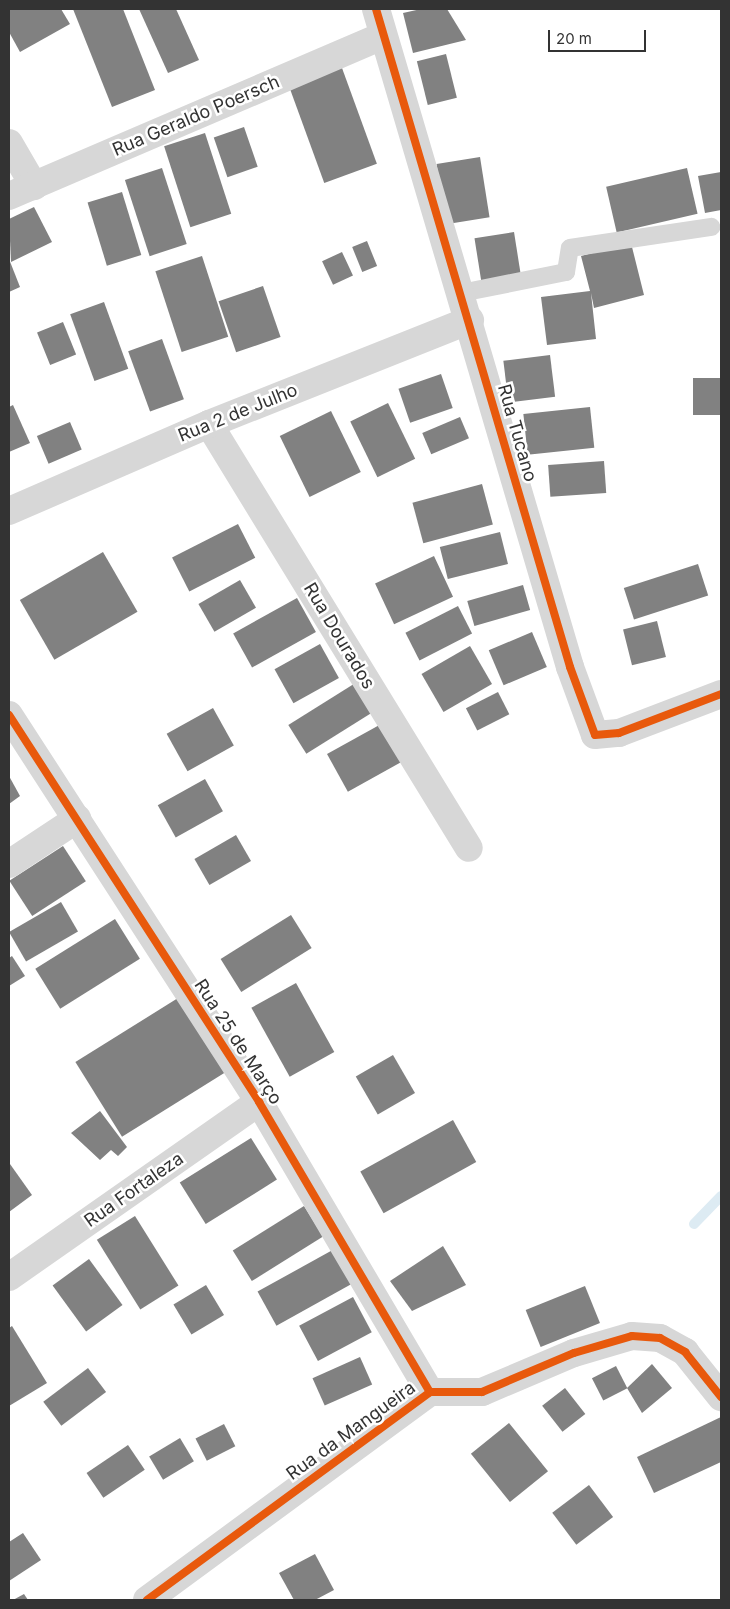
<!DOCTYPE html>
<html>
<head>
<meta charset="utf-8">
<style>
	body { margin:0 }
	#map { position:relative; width:730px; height:1609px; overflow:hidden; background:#fff; font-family:Inter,sans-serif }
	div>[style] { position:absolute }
	.stream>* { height:10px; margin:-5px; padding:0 5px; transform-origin:5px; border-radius:5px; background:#ddebf3 }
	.building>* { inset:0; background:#818181; transform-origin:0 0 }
	.lane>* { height:18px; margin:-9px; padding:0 9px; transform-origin:9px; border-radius:9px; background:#d7d7d7 }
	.street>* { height:28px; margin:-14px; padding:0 14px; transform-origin:14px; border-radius:14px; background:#d7d7d7 }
	.cycleway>* { height:8px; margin:-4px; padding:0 4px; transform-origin:4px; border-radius:4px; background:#e8590c }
	span { translate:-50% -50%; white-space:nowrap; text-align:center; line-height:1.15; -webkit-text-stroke:5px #fff; paint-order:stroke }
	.street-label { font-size:18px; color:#333 }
	.frame { position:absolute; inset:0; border:10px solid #333; pointer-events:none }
	.scale { position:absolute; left:548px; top:30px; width:98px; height:22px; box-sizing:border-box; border:2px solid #333; border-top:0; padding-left:6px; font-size:15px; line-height:18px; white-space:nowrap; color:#333; -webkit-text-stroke:4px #fff; paint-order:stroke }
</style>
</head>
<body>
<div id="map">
	<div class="stream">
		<i style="left:694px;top:1224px;width:39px;rotate:-46deg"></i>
	</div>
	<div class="building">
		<i style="clip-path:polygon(9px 9px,61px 9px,70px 24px,20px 52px,9px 32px)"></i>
		<i style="clip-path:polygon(73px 9px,123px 9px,155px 90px,112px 107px)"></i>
		<i style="clip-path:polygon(139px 9px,176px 9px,199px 60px,168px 73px)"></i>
		<i style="clip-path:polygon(421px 9px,447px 9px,466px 40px,413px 53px,403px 13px)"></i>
		<i style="left:446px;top:54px;width:45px;height:30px;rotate:76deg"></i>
		<i style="left:342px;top:68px;width:102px;height:56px;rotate:70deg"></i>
		<i style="left:244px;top:127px;width:42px;height:32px;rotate:71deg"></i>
		<i style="left:205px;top:133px;width:85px;height:43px;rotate:72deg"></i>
		<i style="left:480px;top:157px;width:61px;height:44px;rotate:81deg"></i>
		<i style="left:162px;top:168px;width:80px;height:39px;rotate:72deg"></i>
		<i style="left:687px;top:168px;width:47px;height:83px;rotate:77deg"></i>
		<i style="clip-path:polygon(721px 172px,721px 210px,705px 213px,698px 176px)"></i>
		<i style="left:122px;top:192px;width:66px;height:36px;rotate:73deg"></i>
		<i style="clip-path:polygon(34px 207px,52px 242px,11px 262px,9px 219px)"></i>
		<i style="left:514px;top:232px;width:45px;height:40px;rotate:81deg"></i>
		<i style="left:367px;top:241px;width:27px;height:16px;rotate:68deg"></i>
		<i style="clip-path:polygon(631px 243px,644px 295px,594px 308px,591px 293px,596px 339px,547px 345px,541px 297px,590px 291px,581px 256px)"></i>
		<i style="left:342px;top:252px;width:26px;height:22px;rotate:65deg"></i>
		<i style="left:202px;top:256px;width:85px;height:49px;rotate:72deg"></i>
		<i style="clip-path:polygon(9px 259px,20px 287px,9px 292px)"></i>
		<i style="left:263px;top:286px;width:54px;height:47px;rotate:71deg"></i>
		<i style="left:104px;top:302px;width:71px;height:36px;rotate:70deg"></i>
		<i style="left:63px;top:322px;width:35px;height:28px;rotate:68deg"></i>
		<i style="left:162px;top:339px;width:64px;height:36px;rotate:70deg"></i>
		<i style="left:550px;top:355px;width:42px;height:47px;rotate:83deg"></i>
		<i style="left:441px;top:374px;width:36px;height:45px;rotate:71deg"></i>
		<i style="left:721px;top:378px;width:37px;height:28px;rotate:90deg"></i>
		<i style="left:388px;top:403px;width:62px;height:42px;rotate:64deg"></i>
		<i style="clip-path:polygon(13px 405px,30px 443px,9px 452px,9px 407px)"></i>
		<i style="left:590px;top:407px;width:41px;height:67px;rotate:84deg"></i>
		<i style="left:331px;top:411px;width:68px;height:57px;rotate:64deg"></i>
		<i style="left:460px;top:417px;width:23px;height:41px;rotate:67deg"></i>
		<i style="left:70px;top:422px;width:30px;height:36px;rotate:67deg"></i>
		<i style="left:604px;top:461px;width:32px;height:56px;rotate:86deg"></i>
		<i style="left:482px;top:484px;width:42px;height:72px;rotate:75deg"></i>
		<i style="left:238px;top:524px;width:38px;height:74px;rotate:63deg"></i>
		<i style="left:500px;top:532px;width:33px;height:62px;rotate:76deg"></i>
		<i style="left:103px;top:552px;width:69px;height:96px;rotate:60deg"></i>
		<i style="left:434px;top:556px;width:45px;height:65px;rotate:65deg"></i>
		<i style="left:698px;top:564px;width:33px;height:78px;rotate:72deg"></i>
		<i style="left:240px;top:580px;width:32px;height:48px;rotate:60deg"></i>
		<i style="left:523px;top:585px;width:26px;height:58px;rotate:74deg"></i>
		<i style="left:297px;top:598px;width:39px;height:73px;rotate:61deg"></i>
		<i style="left:458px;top:606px;width:31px;height:59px;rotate:63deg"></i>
		<i style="left:657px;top:621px;width:37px;height:35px;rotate:76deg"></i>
		<i style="left:532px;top:632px;width:38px;height:47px;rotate:67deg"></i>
		<i style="left:320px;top:644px;width:39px;height:52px;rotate:61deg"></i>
		<i style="left:470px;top:646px;width:44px;height:56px;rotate:60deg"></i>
		<i style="left:357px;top:682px;width:34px;height:81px;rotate:58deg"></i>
		<i style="left:498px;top:692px;width:25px;height:36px;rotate:63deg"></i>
		<i style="left:213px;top:708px;width:43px;height:53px;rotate:61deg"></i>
		<i style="left:383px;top:723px;width:43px;height:64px;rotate:61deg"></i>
		<i style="clip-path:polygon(9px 776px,20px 796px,9px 804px)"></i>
		<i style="left:205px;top:779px;width:37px;height:54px;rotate:61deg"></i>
		<i style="left:236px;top:835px;width:30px;height:48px;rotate:60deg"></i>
		<i style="left:63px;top:846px;width:42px;height:64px;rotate:57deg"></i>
		<i style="left:61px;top:902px;width:34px;height:60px;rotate:60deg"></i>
		<i style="left:291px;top:915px;width:39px;height:83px;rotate:58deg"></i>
		<i style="left:115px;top:919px;width:47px;height:94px;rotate:58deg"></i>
		<i style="clip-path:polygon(12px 956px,25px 976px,9px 986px,9px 958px)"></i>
		<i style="left:296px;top:983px;width:79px;height:51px;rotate:61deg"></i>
		<i style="left:178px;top:998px;width:88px;height:121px;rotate:58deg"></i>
		<i style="left:393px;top:1055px;width:44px;height:43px;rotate:60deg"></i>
		<i style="clip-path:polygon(100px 1111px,127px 1147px,118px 1156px,111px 1150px,100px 1160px,71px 1133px)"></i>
		<i style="left:453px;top:1120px;width:48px;height:106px;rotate:61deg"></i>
		<i style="left:251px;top:1138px;width:49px;height:84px;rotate:58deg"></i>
		<i style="clip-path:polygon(10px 1164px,32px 1195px,9px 1212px,9px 1165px)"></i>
		<i style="left:304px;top:1206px;width:36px;height:84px;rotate:58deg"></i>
		<i style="left:135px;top:1216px;width:82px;height:45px;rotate:58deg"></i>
		<i style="clip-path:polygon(443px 1246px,466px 1285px,412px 1311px,390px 1281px)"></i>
		<i style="left:338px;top:1247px;width:39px;height:92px;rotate:61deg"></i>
		<i style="left:89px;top:1259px;width:57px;height:45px;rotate:54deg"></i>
		<i style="left:206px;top:1285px;width:35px;height:38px;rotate:59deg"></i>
		<i style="left:585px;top:1286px;width:40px;height:64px;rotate:68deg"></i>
		<i style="left:353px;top:1297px;width:40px;height:61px;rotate:62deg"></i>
		<i style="clip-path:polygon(12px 1326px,47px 1383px,9px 1406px,9px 1328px)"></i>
		<i style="left:360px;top:1357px;width:30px;height:52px;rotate:66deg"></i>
		<i style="clip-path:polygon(652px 1364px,672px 1388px,642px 1413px,627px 1388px)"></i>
		<i style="left:616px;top:1366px;width:25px;height:27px;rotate:63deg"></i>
		<i style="left:88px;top:1368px;width:30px;height:56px;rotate:53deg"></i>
		<i style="left:565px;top:1388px;width:33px;height:29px;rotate:52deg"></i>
		<i style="clip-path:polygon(721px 1417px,721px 1462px,654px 1493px,637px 1457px)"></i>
		<i style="left:509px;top:1423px;width:62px;height:49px;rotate:51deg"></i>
		<i style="left:224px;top:1424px;width:25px;height:32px;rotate:63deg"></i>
		<i style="left:180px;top:1438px;width:27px;height:36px;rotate:59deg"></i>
		<i style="left:128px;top:1445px;width:30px;height:50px;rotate:56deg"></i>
		<i style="left:589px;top:1485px;width:40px;height:46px;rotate:53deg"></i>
		<i style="clip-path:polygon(23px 1533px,41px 1560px,9px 1581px,9px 1542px)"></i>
		<i style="clip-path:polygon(315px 1554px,334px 1590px,315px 1600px,294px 1600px,279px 1573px)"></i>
		<i style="clip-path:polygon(24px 1594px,28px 1600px,13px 1600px)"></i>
	</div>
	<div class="lane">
		<i style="left:461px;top:293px;width:107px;rotate:-11.3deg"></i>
		<i style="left:566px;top:272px;width:24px;rotate:-81deg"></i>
		<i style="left:570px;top:248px;width:143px;rotate:-8.5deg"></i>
	</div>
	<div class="street">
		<i style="left:376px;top:9px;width:686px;rotate:73.57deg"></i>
		<i style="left:570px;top:667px;width:72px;rotate:69.8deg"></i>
		<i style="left:595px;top:735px;width:24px;rotate:-5deg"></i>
		<i style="left:619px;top:733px;width:109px;rotate:-20.9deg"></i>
		<i style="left:9px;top:143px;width:50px;rotate:59.8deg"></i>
		<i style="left:9px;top:196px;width:407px;rotate:-23.2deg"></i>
		<i style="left:209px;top:424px;width:497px;rotate:58.5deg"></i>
		<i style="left:9px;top:511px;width:218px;rotate:-23.5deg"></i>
		<i style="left:209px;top:424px;width:281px;rotate:-21.7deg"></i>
		<i style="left:9px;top:715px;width:461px;rotate:57.1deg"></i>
		<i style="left:259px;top:1102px;width:337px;rotate:59.5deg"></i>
		<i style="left:9px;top:864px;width:82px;rotate:-33.5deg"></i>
		<i style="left:9px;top:1277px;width:305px;rotate:-35deg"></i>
		<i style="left:147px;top:1600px;width:351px;rotate:-36.3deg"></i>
		<i style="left:430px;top:1392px;width:52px"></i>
		<i style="left:482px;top:1392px;width:100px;rotate:-23deg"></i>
		<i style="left:574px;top:1353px;width:60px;rotate:-16.3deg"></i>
		<i style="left:632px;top:1336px;width:28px;rotate:4deg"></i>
		<i style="left:660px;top:1338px;width:29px;rotate:29deg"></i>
		<i style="left:685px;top:1352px;width:58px;rotate:51.3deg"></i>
	</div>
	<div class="cycleway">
		<i style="left:376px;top:9px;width:686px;rotate:73.57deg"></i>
		<i style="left:570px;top:667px;width:72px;rotate:69.8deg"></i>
		<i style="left:595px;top:735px;width:24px;rotate:-5deg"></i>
		<i style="left:619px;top:733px;width:109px;rotate:-20.9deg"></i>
		<i style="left:9px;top:715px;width:461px;rotate:57.1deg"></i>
		<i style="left:259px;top:1102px;width:337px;rotate:59.5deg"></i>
		<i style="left:147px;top:1600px;width:351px;rotate:-36.3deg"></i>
		<i style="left:430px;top:1392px;width:52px"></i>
		<i style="left:482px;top:1392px;width:100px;rotate:-23deg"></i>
		<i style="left:574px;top:1353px;width:60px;rotate:-16.3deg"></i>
		<i style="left:632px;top:1336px;width:28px;rotate:4deg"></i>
		<i style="left:660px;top:1338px;width:29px;rotate:29deg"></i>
		<i style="left:685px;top:1352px;width:58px;rotate:51.3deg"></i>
	</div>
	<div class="street-label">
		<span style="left:196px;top:116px;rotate:-23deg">Rua Geraldo Poersch</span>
		<span style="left:238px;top:413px;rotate:-22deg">Rua 2 de Julho</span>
		<span style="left:517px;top:433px;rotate:74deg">Rua Tucano</span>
		<span style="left:339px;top:636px;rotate:59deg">Rua Dourados</span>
		<span style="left:238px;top:1042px;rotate:57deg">Rua 25 de Março</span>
		<span style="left:134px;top:1190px;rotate:-35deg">Rua Fortaleza</span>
		<span style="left:351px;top:1431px;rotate:-36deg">Rua da Mangueira</span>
	</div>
	<div class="frame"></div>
	<div class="scale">20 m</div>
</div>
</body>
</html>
